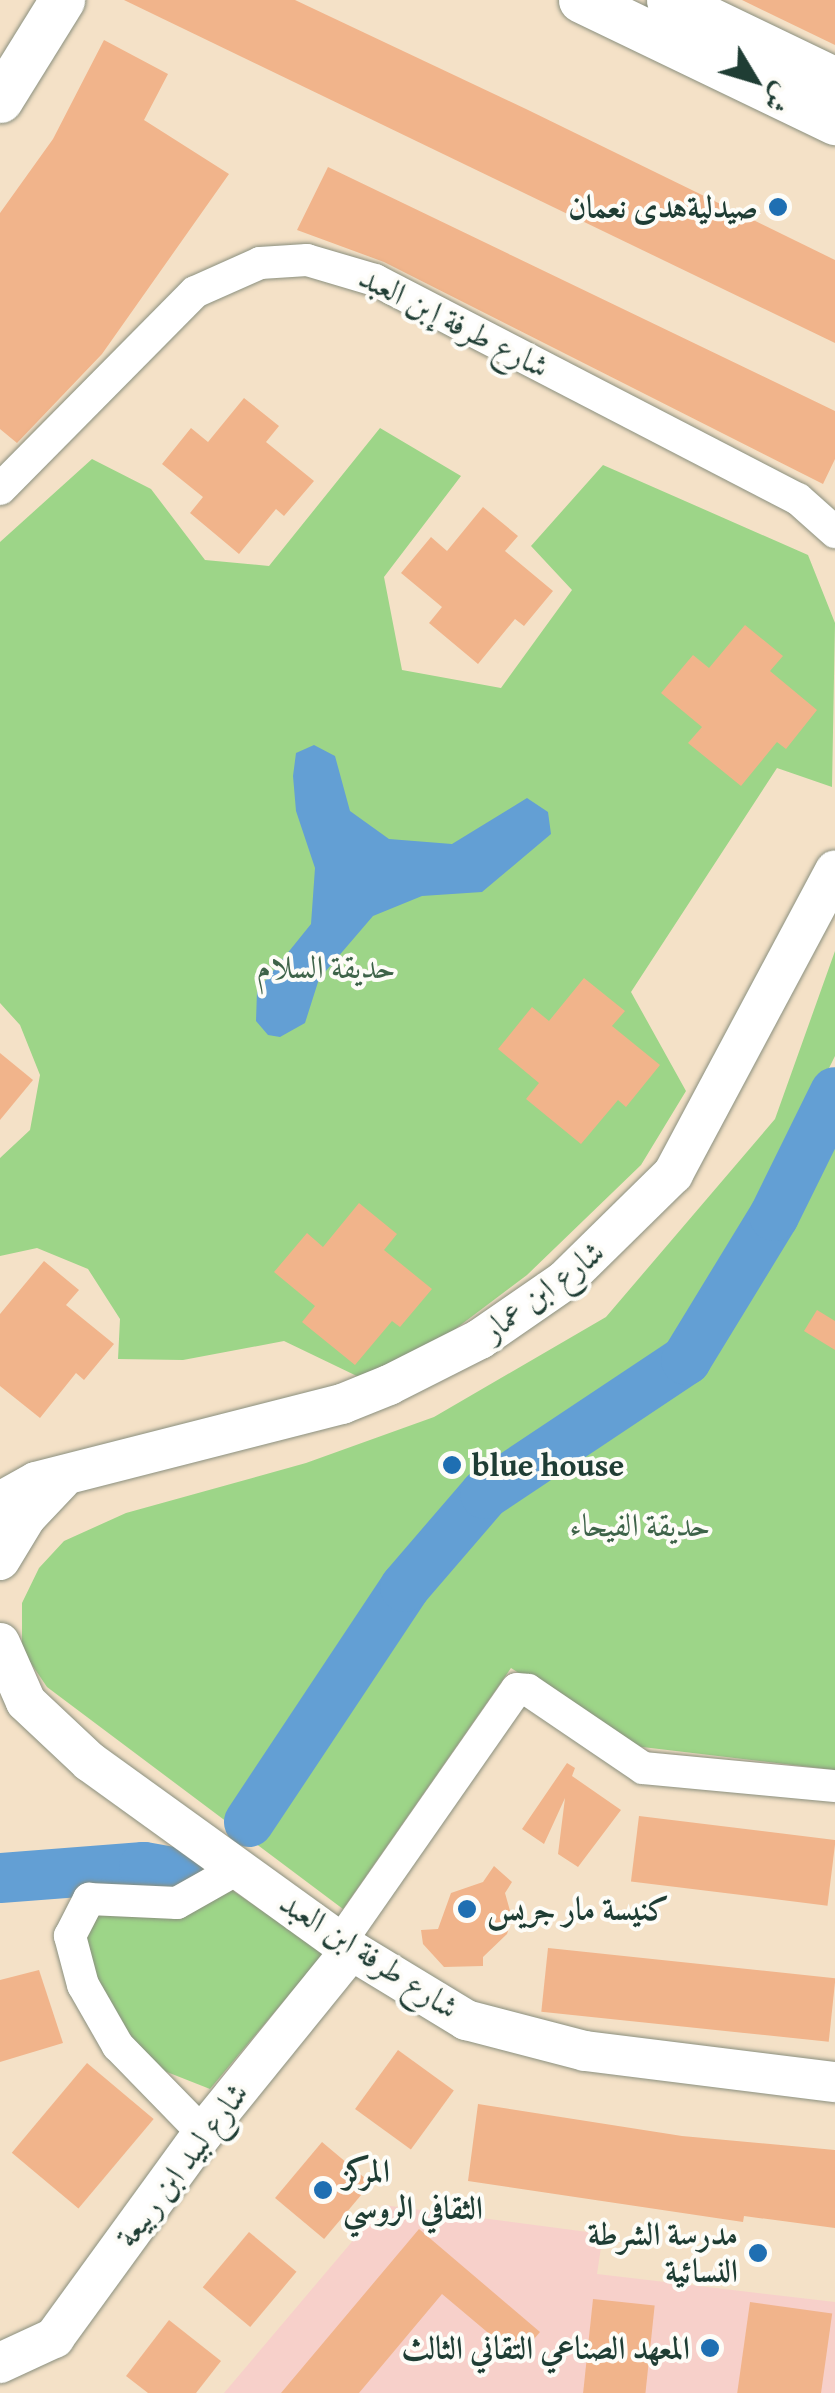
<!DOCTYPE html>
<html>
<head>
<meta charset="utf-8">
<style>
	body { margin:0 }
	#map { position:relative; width:835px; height:2393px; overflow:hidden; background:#f4e1c7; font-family:"Gentium Book Plus",Amiri,serif }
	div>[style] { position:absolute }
	.built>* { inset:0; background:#f7d0ca }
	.green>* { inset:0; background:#9dd588 }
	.water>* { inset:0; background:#639fd4 }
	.river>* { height:50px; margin:-25px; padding:0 25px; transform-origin:25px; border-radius:25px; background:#639fd4 }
	.building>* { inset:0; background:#f1b48b; transform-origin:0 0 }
	.roads { filter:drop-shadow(0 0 2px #8a8f7e) drop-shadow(0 0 2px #8a8f7e) }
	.minor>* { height:32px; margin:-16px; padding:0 16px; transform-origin:16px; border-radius:16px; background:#fff }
	.tertiary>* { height:40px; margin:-20px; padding:0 20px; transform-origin:20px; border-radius:20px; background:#fff }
	.secondary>* { height:45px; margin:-22.5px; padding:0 22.5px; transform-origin:22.5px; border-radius:22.5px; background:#fff }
	.dots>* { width:28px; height:28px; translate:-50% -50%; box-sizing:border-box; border:5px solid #fdfcf7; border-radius:50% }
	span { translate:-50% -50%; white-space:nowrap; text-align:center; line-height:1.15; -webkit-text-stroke:8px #fdfcf7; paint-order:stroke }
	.poi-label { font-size:32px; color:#1f3d34; font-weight:700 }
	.right { translate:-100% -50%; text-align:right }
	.left { translate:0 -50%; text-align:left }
	.street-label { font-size:32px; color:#1f3d34 }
	.park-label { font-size:32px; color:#3e6349 }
	.north { position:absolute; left:705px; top:30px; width:100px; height:100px; -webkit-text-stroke:8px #fdfcf7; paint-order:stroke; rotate:128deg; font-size:28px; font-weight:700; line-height:40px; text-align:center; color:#1f3d34 }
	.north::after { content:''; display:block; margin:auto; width:35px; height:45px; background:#1f3d34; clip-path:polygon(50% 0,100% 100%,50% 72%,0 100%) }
</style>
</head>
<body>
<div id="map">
	<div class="built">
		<i style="clip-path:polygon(383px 2205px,603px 2234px,597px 2274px,835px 2302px,835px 2393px,224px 2393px)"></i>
	</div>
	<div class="green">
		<i style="clip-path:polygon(380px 428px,461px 476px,384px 577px,402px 670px,501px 688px,572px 590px,531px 546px,603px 465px,808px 555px,835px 623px,832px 787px,777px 768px,631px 992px,686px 1091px,641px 1165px,527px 1275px,446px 1336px,361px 1378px,284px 1341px,183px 1360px,118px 1359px,120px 1319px,88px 1269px,37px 1248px,0 1256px,0 1158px,30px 1130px,40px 1075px,20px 1025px,0 1003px,0 542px,92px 459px,151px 489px,205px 560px,269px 566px)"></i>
		<i style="clip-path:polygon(835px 951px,835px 1056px,755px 1218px,683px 1329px,715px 1348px,802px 1202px,835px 1129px,835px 1770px,634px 1746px,511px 1668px,343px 1909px,47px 1687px,22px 1650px,22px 1603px,39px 1568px,64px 1541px,126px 1513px,306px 1463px,434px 1417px,606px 1317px,775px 1119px)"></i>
		<i style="clip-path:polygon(223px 1884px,324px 1953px,210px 2089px,139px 2061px,84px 1961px,87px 1913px)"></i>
	</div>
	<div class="water">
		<i style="clip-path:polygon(314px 745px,335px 756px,350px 811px,389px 839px,452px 844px,527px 798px,548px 812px,551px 834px,482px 892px,422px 896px,373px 916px,319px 979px,305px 1023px,280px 1037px,268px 1035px,256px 1021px,257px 991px,311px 924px,315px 868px,296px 811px,293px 776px,296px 753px)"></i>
	</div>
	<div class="river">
		<i style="left:249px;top:1822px;width:282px;rotate:-56.4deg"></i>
		<i style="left:405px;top:1587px;width:123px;rotate:-49.3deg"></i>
		<i style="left:485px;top:1494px;width:242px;rotate:-33.7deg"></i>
		<i style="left:686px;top:1360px;width:169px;rotate:-58.6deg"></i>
		<i style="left:774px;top:1216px;width:138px;rotate:-63.8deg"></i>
		<i style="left:0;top:1878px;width:144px;rotate:-4.4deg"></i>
		<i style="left:144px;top:1867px;width:41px;rotate:9.9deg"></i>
	</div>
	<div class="building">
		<i style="clip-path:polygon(124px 0,295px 0,526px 109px,835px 260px,835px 343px)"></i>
		<i style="clip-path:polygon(742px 0,835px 0,835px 45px)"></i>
		<i style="clip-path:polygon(104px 40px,168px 74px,144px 120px,229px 174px,102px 354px,17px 443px,0 429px,0 213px,53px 139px)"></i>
		<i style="clip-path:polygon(328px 167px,835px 411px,835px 459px,823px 484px,384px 262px,297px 230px)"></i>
		<i style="clip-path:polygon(244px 398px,279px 426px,266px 442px,314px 481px,284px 516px,276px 509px,239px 554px,190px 513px,203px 497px,162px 464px,191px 428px,208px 442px)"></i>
		<i style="clip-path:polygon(483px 507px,518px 536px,505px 551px,553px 591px,524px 626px,515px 619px,478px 664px,429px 623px,442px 607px,401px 573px,431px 537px,447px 551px)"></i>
		<i style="clip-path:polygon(745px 625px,783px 656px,770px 671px,817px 710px,786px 749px,777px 742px,741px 786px,688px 743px,702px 727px,661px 693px,693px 655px,709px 668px)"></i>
		<i style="clip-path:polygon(584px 978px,625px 1011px,612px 1026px,660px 1065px,626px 1107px,618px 1100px,581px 1144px,526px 1099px,539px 1083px,498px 1049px,532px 1007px,549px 1021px)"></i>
		<i style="clip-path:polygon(0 1053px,33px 1080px,0 1120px)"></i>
		<i style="clip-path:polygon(359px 1203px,397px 1234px,384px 1250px,432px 1289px,400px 1327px,392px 1321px,355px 1365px,302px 1322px,315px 1306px,274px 1272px,307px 1233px,323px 1247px)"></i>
		<i style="clip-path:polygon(44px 1261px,79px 1290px,66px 1305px,114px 1344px,84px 1380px,76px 1373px,40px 1418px,0 1386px,0 1314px)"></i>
		<i style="clip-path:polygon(817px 1310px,835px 1321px,835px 1350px,804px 1331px)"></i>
		<i style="clip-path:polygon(567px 1763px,575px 1768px,572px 1776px,621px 1810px,578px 1867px,558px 1854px,565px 1798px,544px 1844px,522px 1829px)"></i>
		<i style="left:639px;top:1816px;width:198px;height:66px;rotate:7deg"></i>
		<i style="clip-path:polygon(494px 1866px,512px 1882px,505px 1893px,512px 1918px,507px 1934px,483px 1957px,483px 1966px,444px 1967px,423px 1944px,421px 1930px,438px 1929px,451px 1893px,483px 1882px)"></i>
		<i style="left:548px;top:1948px;width:289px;height:64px;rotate:6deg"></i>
		<i style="clip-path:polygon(39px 1970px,63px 2043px,0 2062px,0 1980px)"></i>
		<i style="left:398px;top:2050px;width:69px;height:73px;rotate:36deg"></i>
		<i style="left:87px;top:2063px;width:87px;height:117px;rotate:40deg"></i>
		<i style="clip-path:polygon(478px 2104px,682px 2136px,835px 2150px,835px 2228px,744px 2216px,743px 2222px,468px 2181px)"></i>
		<i style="left:322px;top:2142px;width:64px;height:73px;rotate:40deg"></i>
		<i style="clip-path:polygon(419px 2229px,540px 2332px,518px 2358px,442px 2294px,359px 2393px,281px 2393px)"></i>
		<i style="left:249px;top:2232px;width:62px;height:72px;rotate:40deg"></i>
		<i style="left:593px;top:2299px;width:62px;height:95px;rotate:6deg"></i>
		<i style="left:750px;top:2302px;width:83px;height:92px;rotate:8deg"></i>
		<i style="clip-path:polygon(169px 2320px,221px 2361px,196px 2393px,148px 2393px,126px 2376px)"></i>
	</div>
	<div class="roads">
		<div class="minor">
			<i style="left:0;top:489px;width:277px;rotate:-45.3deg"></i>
			<i style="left:195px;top:292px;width:71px;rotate:-24deg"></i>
			<i style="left:260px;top:263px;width:47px;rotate:-3.7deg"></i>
			<i style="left:307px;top:260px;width:71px;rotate:16.4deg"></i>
			<i style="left:375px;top:280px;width:476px;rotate:27.4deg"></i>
			<i style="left:798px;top:499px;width:50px;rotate:41.7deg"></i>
			<i style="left:341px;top:1941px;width:307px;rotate:-55.1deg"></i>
			<i style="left:517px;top:1689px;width:11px;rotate:5deg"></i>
			<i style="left:528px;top:1690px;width:139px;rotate:34.1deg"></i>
			<i style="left:643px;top:1768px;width:193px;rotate:5.4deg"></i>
			<i style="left:203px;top:2133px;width:122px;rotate:-134.3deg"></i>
			<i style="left:118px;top:2046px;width:70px;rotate:-119.8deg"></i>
			<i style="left:83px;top:1985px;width:51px;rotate:-104.9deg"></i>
			<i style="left:70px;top:1936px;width:42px;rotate:-62.8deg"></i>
			<i style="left:89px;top:1899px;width:88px;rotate:2.6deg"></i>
			<i style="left:177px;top:1903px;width:71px;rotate:-29.4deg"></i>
		</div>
		<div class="tertiary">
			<i style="left:0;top:1502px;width:41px;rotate:-29.1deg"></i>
			<i style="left:36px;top:1482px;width:316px;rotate:-14.3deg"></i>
			<i style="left:342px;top:1404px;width:51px;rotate:-22deg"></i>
			<i style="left:389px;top:1385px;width:102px;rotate:-26.8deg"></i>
			<i style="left:480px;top:1339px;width:102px;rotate:-34.6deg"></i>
			<i style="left:564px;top:1281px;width:153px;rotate:-44.5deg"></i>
			<i style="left:673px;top:1174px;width:344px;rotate:-61.9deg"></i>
			<i style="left:0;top:1560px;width:50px;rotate:-58.8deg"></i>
			<i style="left:26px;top:1517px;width:51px;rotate:-46.6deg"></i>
			<i style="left:0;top:1643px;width:64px;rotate:66.2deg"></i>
			<i style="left:26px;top:1702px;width:88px;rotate:43.2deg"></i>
			<i style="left:90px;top:1762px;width:322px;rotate:35.8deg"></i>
			<i style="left:351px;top:1950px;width:135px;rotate:31.3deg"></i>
			<i style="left:466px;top:2020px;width:123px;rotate:14.6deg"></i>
			<i style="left:585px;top:2051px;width:252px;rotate:7.1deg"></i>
			<i style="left:0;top:2363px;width:60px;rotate:-24.8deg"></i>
			<i style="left:54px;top:2338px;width:253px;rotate:-54deg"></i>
			<i style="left:203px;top:2133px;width:235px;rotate:-51deg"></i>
		</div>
		<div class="secondary">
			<i style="left:581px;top:0;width:282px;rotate:25.7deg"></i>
			<i style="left:669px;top:0;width:184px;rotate:25.7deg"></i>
			<i style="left:0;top:100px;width:118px;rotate:-58.2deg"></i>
		</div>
	</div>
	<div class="dots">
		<i style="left:778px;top:207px;background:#1f6fb2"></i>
		<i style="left:452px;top:1465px;background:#1f6fb2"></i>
		<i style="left:467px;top:1909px;background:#1f6fb2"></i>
		<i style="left:323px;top:2190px;background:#1f6fb2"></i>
		<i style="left:758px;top:2253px;background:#1f6fb2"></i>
		<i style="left:710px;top:2348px;background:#1f6fb2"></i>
	</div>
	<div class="poi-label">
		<span class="right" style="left:758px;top:207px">صيدليةهدى نعمان</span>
		<span class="left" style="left:472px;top:1465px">blue house</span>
		<span class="left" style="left:487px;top:1909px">كنيسة مار جريس</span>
		<span class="left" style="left:343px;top:2190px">المركز<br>الثقافي الروسي</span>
		<span class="right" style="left:738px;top:2253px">مدرسة الشرطة<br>النسائية</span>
		<span class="right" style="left:690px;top:2348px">المعهد الصناعي التقاني الثالث</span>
	</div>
	<div class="street-label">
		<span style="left:454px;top:322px;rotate:27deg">شارع طرفة إبن العبد</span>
		<span style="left:543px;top:1291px;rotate:-37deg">شارع ابن عمار</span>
		<span style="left:369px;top:1955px;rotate:33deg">شارع طرفة ابن العبد</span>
		<span style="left:182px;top:2165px;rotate:-53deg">شارع لبيد ابن ربيعة</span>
	</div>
	<div class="park-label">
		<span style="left:326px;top:967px">حديقة السلام</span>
		<span style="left:640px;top:1525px">حديقة الفيحاء</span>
	</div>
	<div class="north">ش</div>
</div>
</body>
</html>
